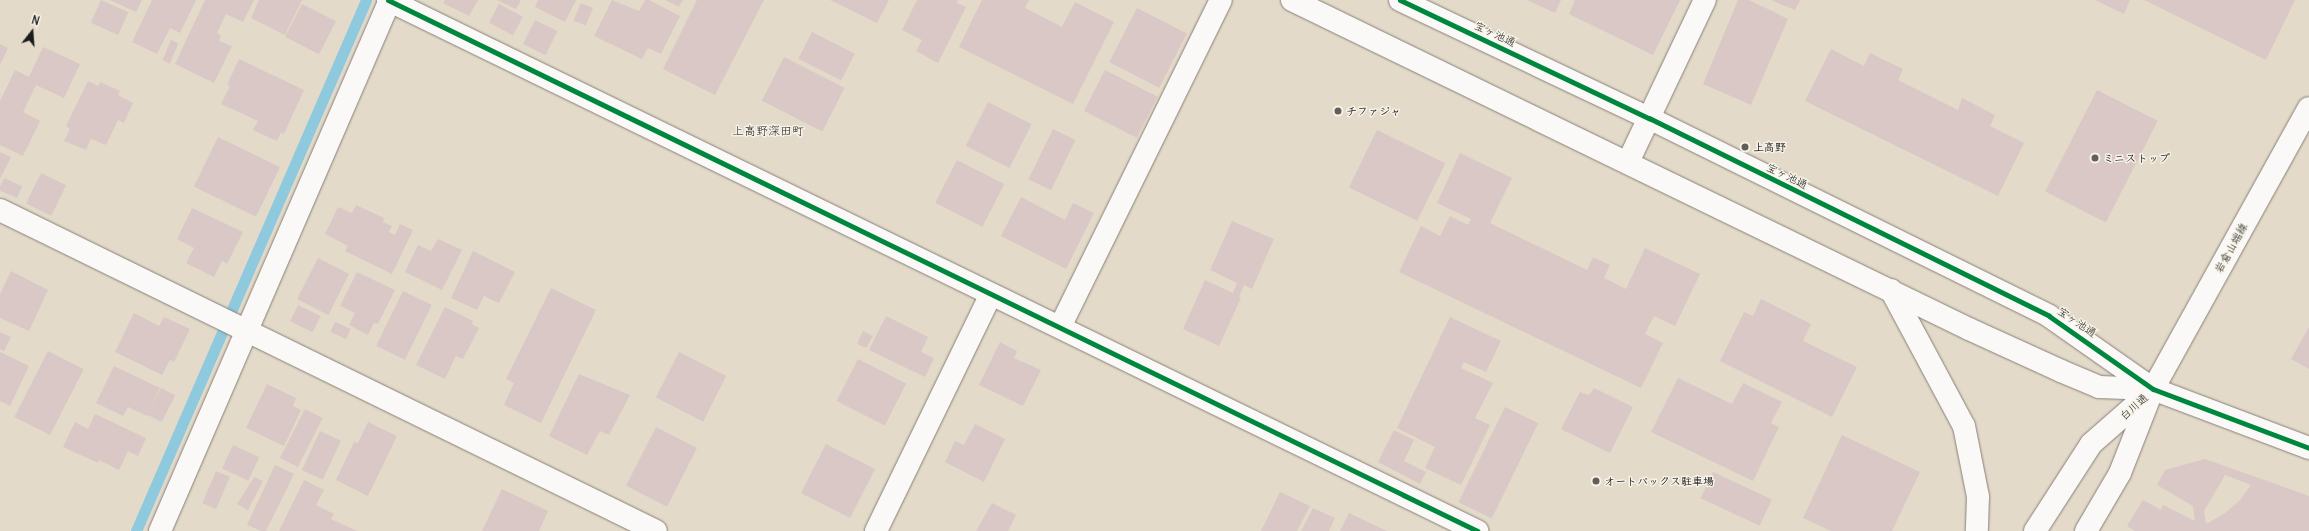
<!DOCTYPE html>
<html>
<head>
<meta charset="utf-8">
<style>
	body { margin:0 }
	#map { position:relative; width:2309px; height:531px; overflow:hidden; background:#e4dac9; font-family:Delius,"Klee One",sans-serif }
	div>[style] { position:absolute }
	.stream>* { height:11px; margin:-5.5px; padding:0 5.5px; transform-origin:5.5px; border-radius:5.5px; background:#8ec9de }
	.building>* { inset:0; background:#d9c8c5; transform-origin:0 0 }
	.roads { filter:drop-shadow(0 0 1px #868179) drop-shadow(0 0 1px #868179) }
	.minor>* { height:22px; margin:-11px; padding:0 11px; transform-origin:11px; border-radius:11px; background:#fbf9f7 }
	.major>* { height:22px; margin:-11px; padding:0 11px; transform-origin:11px; border-radius:11px; background:#fbf9f7 }
	.cycleway>* { height:5px; margin:-2.5px; padding:0 2.5px; transform-origin:2.5px; border-radius:2.5px; background:#00873e }
	.dots>* { width:11px; height:11px; translate:-50% -50%; box-sizing:border-box; border:2px solid #f7f3e8; border-radius:50% }
	span { translate:-50% -50%; white-space:nowrap; text-align:center; line-height:1.15; -webkit-text-stroke:3px #f7f3e8; paint-order:stroke }
	.street-label { font-size:11px; color:#1c1c1c }
	.poi-label { font-size:11px; color:#1c1c1c; font-weight:700 }
	.left { translate:0 -50%; text-align:left }
	.neighbourhood-label { font-size:12px; color:#1c1c1c }
	.north { position:absolute; left:12px; top:12px; width:40px; height:40px; -webkit-text-stroke:3px #f7f3e8; paint-order:stroke; rotate:17deg; font-size:11px; font-weight:700; line-height:16px; text-align:center; color:#1c1c1c }
	.north::after { content:''; display:block; margin:auto; width:14px; height:18px; background:#1c1c1c; clip-path:polygon(50% 0,100% 100%,50% 72%,0 100%) }
</style>
</head>
<body>
<div id="map">
	<div class="stream">
		<i style="left:136px;top:531px;width:579px;rotate:-66.58deg"></i>
	</div>
	<div class="building">
		<i style="left:101px;top:0;width:30px;height:25px;rotate:24deg"></i>
		<i style="clip-path:polygon(110px 0,142px 0,136px 12px)"></i>
		<i style="clip-path:polygon(152px 0,196px 0,180px 33px,170px 28px,157px 54px,132px 42px)"></i>
		<i style="clip-path:polygon(205px 0,254px 0,243px 22px,226px 14px,217px 33px,221px 36px,219px 41px,232px 46px,214px 83px,175px 64px)"></i>
		<i style="clip-path:polygon(259px 0,302px 0,285px 35px,251px 18px)"></i>
		<i style="clip-path:polygon(445px 0,478px 0,469px 16px,443px 3px)"></i>
		<i style="clip-path:polygon(497px 0,521px 0,516px 9px)"></i>
		<i style="clip-path:polygon(538px 0,576px 0,565px 22px,535px 7px)"></i>
		<i style="clip-path:polygon(612px 0,639px 11px,645px 0,649px 0,680px 16px,661px 54px,648px 48px,642px 59px,594px 36px)"></i>
		<i style="clip-path:polygon(665px 0,683px 0,679px 7px)"></i>
		<i style="clip-path:polygon(697px 0,764px 0,715px 95px,663px 69px)"></i>
		<i style="clip-path:polygon(830px 0,889px 0,877px 23px)"></i>
		<i style="clip-path:polygon(917px 0,958px 0,957px 3px,966px 7px,938px 63px,916px 51px,922px 40px,902px 30px)"></i>
		<i style="clip-path:polygon(982px 0,1029px 0,1025px 8px,1062px 27px,1075px 2px,1114px 22px,1073px 104px,959px 47px)"></i>
		<i style="clip-path:polygon(1527px 0,1561px 0,1555px 13px)"></i>
		<i style="clip-path:polygon(1575px 0,1680px 0,1653px 55px,1569px 14px)"></i>
		<i style="clip-path:polygon(1738px 0,1749px 0,1788px 19px,1751px 105px,1703px 84px)"></i>
		<i style="clip-path:polygon(1771px 0,1800px 0,1795px 10px)"></i>
		<i style="clip-path:polygon(2095px 0,2130px 0,2124px 14px)"></i>
		<i style="clip-path:polygon(2144px 0,2295px 0,2266px 60px)"></i>
		<i style="left:581px;top:3px;width:13px;height:19px;rotate:23deg"></i>
		<i style="left:302px;top:4px;width:38px;height:37px;rotate:27deg"></i>
		<i style="left:499px;top:4px;width:27px;height:21px;rotate:28deg"></i>
		<i style="left:1137px;top:8px;width:56px;height:61px;rotate:27deg"></i>
		<i style="left:535px;top:20px;width:25px;height:27px;rotate:26deg"></i>
		<i style="left:812px;top:32px;width:48px;height:30px;rotate:27deg"></i>
		<i style="left:171px;top:40px;width:8px;height:22px;rotate:23deg"></i>
		<i style="clip-path:polygon(0 44px,8px 48px,0 65px)"></i>
		<i style="clip-path:polygon(43px 47px,80px 64px,64px 98px,36px 85px,23px 112px,40px 121px,23px 156px,0 145px,0 101px,15px 70px,29px 77px)"></i>
		<i style="clip-path:polygon(1831px 49px,1864px 66px,1870px 53px,1903px 69px,1898px 80px,1958px 110px,1962px 98px,1995px 115px,1990px 126px,2024px 143px,1998px 196px,1805px 101px)"></i>
		<i style="left:784px;top:57px;width:68px;height:49px;rotate:27deg"></i>
		<i style="clip-path:polygon(239px 59px,304px 90px,284px 134px,281px 132px,277px 141px,253px 130px,258px 121px,221px 104px,230px 86px,227px 85px)"></i>
		<i style="left:1105px;top:70px;width:59px;height:46px;rotate:27deg"></i>
		<i style="clip-path:polygon(88px 81px,98px 86px,100px 82px,120px 91px,118px 95px,133px 103px,124px 123px,118px 120px,106px 145px,91px 139px,86px 150px,64px 141px,70px 129px,66px 126px)"></i>
		<i style="left:2097px;top:90px;width:68px;height:114px;rotate:27deg"></i>
		<i style="left:988px;top:102px;width:49px;height:49px;rotate:27deg"></i>
		<i style="left:1053px;top:129px;width:25px;height:56px;rotate:26deg"></i>
		<i style="left:1377px;top:130px;width:76px;height:64px;rotate:26deg"></i>
		<i style="left:218px;top:137px;width:69px;height:55px;rotate:26deg"></i>
		<i style="clip-path:polygon(0 152px,11px 157px,0 179px)"></i>
		<i style="clip-path:polygon(1460px 153px,1512px 178px,1490px 223px,1587px 270px,1593px 257px,1610px 265px,1604px 278px,1626px 289px,1645px 248px,1700px 274px,1675px 326px,1654px 316px,1645px 334px,1663px 343px,1641px 388px,1399px 272px,1421px 226px,1440px 236px,1450px 216px,1468px 225px,1471px 219px,1437px 203px)"></i>
		<i style="left:957px;top:160px;width:53px;height:48px;rotate:27deg"></i>
		<i style="left:41px;top:173px;width:28px;height:34px;rotate:26deg"></i>
		<i style="left:4px;top:178px;width:20px;height:13px;rotate:24deg"></i>
		<i style="clip-path:polygon(1021px 197px,1065px 220px,1073px 203px,1094px 213px,1066px 269px,1001px 236px)"></i>
		<i style="clip-path:polygon(356px 205px,384px 218px,383px 222px,392px 226px,389px 232px,395px 235px,400px 224px,413px 230px,392px 274px,345px 251px,348px 246px,325px 234px,338px 207px,352px 213px)"></i>
		<i style="clip-path:polygon(192px 208px,243px 232px,227px 264px,222px 261px,214px 277px,186px 263px,194px 248px,177px 239px)"></i>
		<i style="clip-path:polygon(1232px 221px,1274px 239px,1252px 289px,1244px 285px,1239px 297px,1241px 298px,1219px 346px,1183px 329px,1205px 280px,1233px 293px,1237px 283px,1210px 270px)"></i>
		<i style="clip-path:polygon(438px 239px,462px 250px,442px 290px,405px 272px,418px 245px,431px 251px)"></i>
		<i style="clip-path:polygon(473px 251px,515px 272px,499px 303px,484px 296px,477px 310px,451px 298px)"></i>
		<i style="left:318px;top:258px;width:35px;height:46px;rotate:27deg"></i>
		<i style="clip-path:polygon(11px 271px,48px 290px,29px 331px,0 318px,0 294px)"></i>
		<i style="clip-path:polygon(357px 272px,395px 290px,378px 324px,374px 323px,368px 335px,349px 325px,355px 313px,340px 306px)"></i>
		<i style="clip-path:polygon(551px 288px,596px 310px,541px 423px,504px 405px,514px 383px,506px 379px)"></i>
		<i style="left:403px;top:291px;width:32px;height:61px;rotate:26deg"></i>
		<i style="clip-path:polygon(1761px 299px,1811px 324px,1803px 341px,1857px 367px,1832px 417px,1720px 361px,1744px 312px,1753px 316px)"></i>
		<i style="left:298px;top:305px;width:25px;height:18px;rotate:26deg"></i>
		<i style="clip-path:polygon(445px 307px,473px 321px,472px 324px,479px 328px,463px 359px,456px 356px,445px 379px,416px 365px)"></i>
		<i style="clip-path:polygon(134px 313px,159px 326px,164px 317px,190px 329px,174px 362px,170px 360px,162px 375px,115px 352px)"></i>
		<i style="clip-path:polygon(886px 316px,928px 337px,921px 352px,934px 358px,925px 377px,869px 350px)"></i>
		<i style="clip-path:polygon(1450px 317px,1501px 341px,1486px 372px,1464px 362px,1461px 368px,1493px 383px,1475px 418px,1490px 425px,1461px 485px,1425px 468px,1435px 447px,1397px 428px)"></i>
		<i style="left:335px;top:322px;width:17px;height:11px;rotate:24deg"></i>
		<i style="clip-path:polygon(2309px 327px,2309px 369px,2291px 359px)"></i>
		<i style="clip-path:polygon(863px 331px,873px 336px,866px 348px,857px 344px)"></i>
		<i style="clip-path:polygon(0 332px,11px 337px,4px 351px,0 349px)"></i>
		<i style="clip-path:polygon(1000px 342px,1017px 351px,1014px 358px,1041px 370px,1023px 406px,979px 385px)"></i>
		<i style="left:48px;top:351px;width:40px;height:74px;rotate:27deg"></i>
		<i style="clip-path:polygon(0 352px,29px 366px,10px 406px,0 401px)"></i>
		<i style="left:679px;top:352px;width:53px;height:51px;rotate:27deg"></i>
		<i style="left:858px;top:359px;width:54px;height:47px;rotate:27deg"></i>
		<i style="clip-path:polygon(114px 366px,160px 388px,147px 416px,128px 407px,123px 416px,96px 403px)"></i>
		<i style="clip-path:polygon(579px 374px,630px 395px,609px 435px,600px 431px,587px 455px,549px 436px)"></i>
		<i style="clip-path:polygon(1678px 378px,1732px 404px,1743px 383px,1782px 402px,1771px 423px,1779px 427px,1753px 481px,1651px 432px)"></i>
		<i style="clip-path:polygon(267px 384px,296px 398px,293px 406px,301px 410px,284px 446px,246px 428px)"></i>
		<i style="left:161px;top:388px;width:16px;height:30px;rotate:27deg"></i>
		<i style="clip-path:polygon(1594px 388px,1633px 407px,1610px 453px,1561px 429px,1580px 392px,1589px 395px)"></i>
		<i style="left:1505px;top:407px;width:37px;height:106px;rotate:26deg"></i>
		<i style="left:305px;top:409px;width:20px;height:55px;rotate:27deg"></i>
		<i style="clip-path:polygon(95px 414px,146px 438px,138px 456px,128px 451px,119px 470px,99px 460px,98px 463px,63px 447px,75px 422px,88px 429px)"></i>
		<i style="clip-path:polygon(368px 422px,397px 436px,368px 496px,336px 480px,354px 442px,358px 443px)"></i>
		<i style="clip-path:polygon(975px 424px,1005px 439px,984px 482px,945px 462px,955px 441px,964px 445px)"></i>
		<i style="left:656px;top:427px;width:46px;height:66px;rotate:27deg"></i>
		<i style="clip-path:polygon(1394px 430px,1414px 440px,1404px 461px,1426px 472px,1420px 484px,1378px 462px)"></i>
		<i style="left:320px;top:431px;width:23px;height:43px;rotate:25deg"></i>
		<i style="clip-path:polygon(1842px 435px,1920px 472px,1892px 531px,1831px 531px,1803px 518px)"></i>
		<i style="left:826px;top:444px;width:55px;height:55px;rotate:27deg"></i>
		<i style="left:233px;top:445px;width:29px;height:26px;rotate:25deg"></i>
		<i style="clip-path:polygon(evenodd,2205px 459px,2309px 496px,2309px 531px,2135px 531px,2127px 526px,2143px 500px,2161px 510px,2163px 505px,2195px 521px,2193px 506px,2157px 485px,2165px 470px,2205px 459px,2225px 475px,2251px 485px,2240px 500px,2224px 514px,2206px 524px,2204px 511px,2225px 475px)"></i>
		<i style="clip-path:polygon(275px 465px,294px 474px,266px 531px,261px 531px,247px 525px)"></i>
		<i style="left:216px;top:471px;width:15px;height:35px;rotate:23deg"></i>
		<i style="left:1713px;top:472px;width:65px;height:29px;rotate:25deg"></i>
		<i style="clip-path:polygon(254px 477px,263px 481px,248px 510px,237px 504px)"></i>
		<i style="clip-path:polygon(304px 480px,324px 490px,316px 505px,334px 514px,331px 519px,357px 531px,279px 531px)"></i>
		<i style="clip-path:polygon(502px 489px,548px 511px,539px 531px,482px 531px)"></i>
		<i style="clip-path:polygon(1280px 492px,1310px 506px,1297px 531px,1261px 531px)"></i>
		<i style="clip-path:polygon(992px 503px,1016px 515px,1008px 531px,976px 531px)"></i>
		<i style="clip-path:polygon(1313px 508px,1335px 518px,1329px 531px,1301px 531px)"></i>
		<i style="clip-path:polygon(1349px 513px,1387px 531px,1340px 531px)"></i>
	</div>
	<div class="roads">
		<div class="minor">
			<i style="left:388px;top:0;width:1212px;rotate:25.99deg"></i>
			<i style="left:1292px;top:0;width:753px;rotate:25.92deg"></i>
			<i style="left:1969px;top:329px;width:101px;rotate:24.5deg"></i>
			<i style="left:2061px;top:371px;width:41px;rotate:22.8deg"></i>
			<i style="left:2099px;top:387px;width:54px;rotate:2.1deg"></i>
			<i style="left:1400px;top:0;width:276px;rotate:25.4deg"></i>
			<i style="left:1649px;top:118px;width:446px;rotate:26.3deg"></i>
			<i style="left:2049px;top:316px;width:127px;rotate:35.1deg"></i>
			<i style="left:2153px;top:389px;width:167px;rotate:20.7deg"></i>
			<i style="left:1628px;top:162px;width:179px;rotate:-64.6deg"></i>
			<i style="left:0;top:210px;width:730px;rotate:26.07deg"></i>
			<i style="left:1891px;top:290px;width:154px;rotate:61.8deg"></i>
			<i style="left:1964px;top:426px;width:72px;rotate:78.8deg"></i>
			<i style="left:1978px;top:497px;width:34px;rotate:92deg"></i>
			<i style="left:1060px;top:327px;width:364px;rotate:-63.8deg"></i>
			<i style="left:160px;top:531px;width:579px;rotate:-66.58deg"></i>
			<i style="left:876px;top:531px;width:263px;rotate:-64.1deg"></i>
		</div>
		<div class="major">
			<i style="left:2035px;top:531px;width:103px;rotate:-57.2deg"></i>
			<i style="left:2091px;top:444px;width:77px;rotate:-41.3deg"></i>
			<i style="left:2086px;top:531px;width:67px;rotate:-59.6deg"></i>
			<i style="left:2120px;top:473px;width:90px;rotate:-68.6deg"></i>
			<i style="left:2153px;top:389px;width:321px;rotate:-61deg"></i>
		</div>
	</div>
	<div class="cycleway">
		<i style="left:388px;top:0;width:1212px;rotate:25.99deg"></i>
		<i style="left:1400px;top:0;width:276px;rotate:25.4deg"></i>
		<i style="left:1649px;top:118px;width:446px;rotate:26.3deg"></i>
		<i style="left:2049px;top:316px;width:127px;rotate:35.1deg"></i>
		<i style="left:2153px;top:389px;width:167px;rotate:20.7deg"></i>
	</div>
	<div class="dots">
		<i style="left:1338px;top:111px;background:#625e59"></i>
		<i style="left:1745px;top:147px;background:#625e59"></i>
		<i style="left:2095px;top:158px;background:#625e59"></i>
		<i style="left:1596px;top:481px;background:#625e59"></i>
	</div>
	<div class="street-label">
		<span style="left:1495px;top:34px;rotate:25deg">宝ヶ池通</span>
		<span style="left:1787px;top:176px;rotate:26deg">宝ヶ池通</span>
		<span style="left:2231px;top:248px;rotate:-61deg">岩倉山端線</span>
		<span style="left:2077px;top:322px;rotate:34deg">宝ヶ池通</span>
		<span style="left:2134px;top:407px;rotate:-42deg">白川通</span>
	</div>
	<div class="poi-label">
		<span class="left" style="left:1346px;top:111px">チファジャ</span>
		<span class="left" style="left:1753px;top:147px">上高野</span>
		<span class="left" style="left:2103px;top:158px">ミニストップ</span>
		<span class="left" style="left:1604px;top:481px">オートバックス駐車場</span>
	</div>
	<div class="neighbourhood-label">
		<span style="left:768px;top:131px">上高野深田町</span>
	</div>
	<div class="north">N</div>
</div>
</body>
</html>
